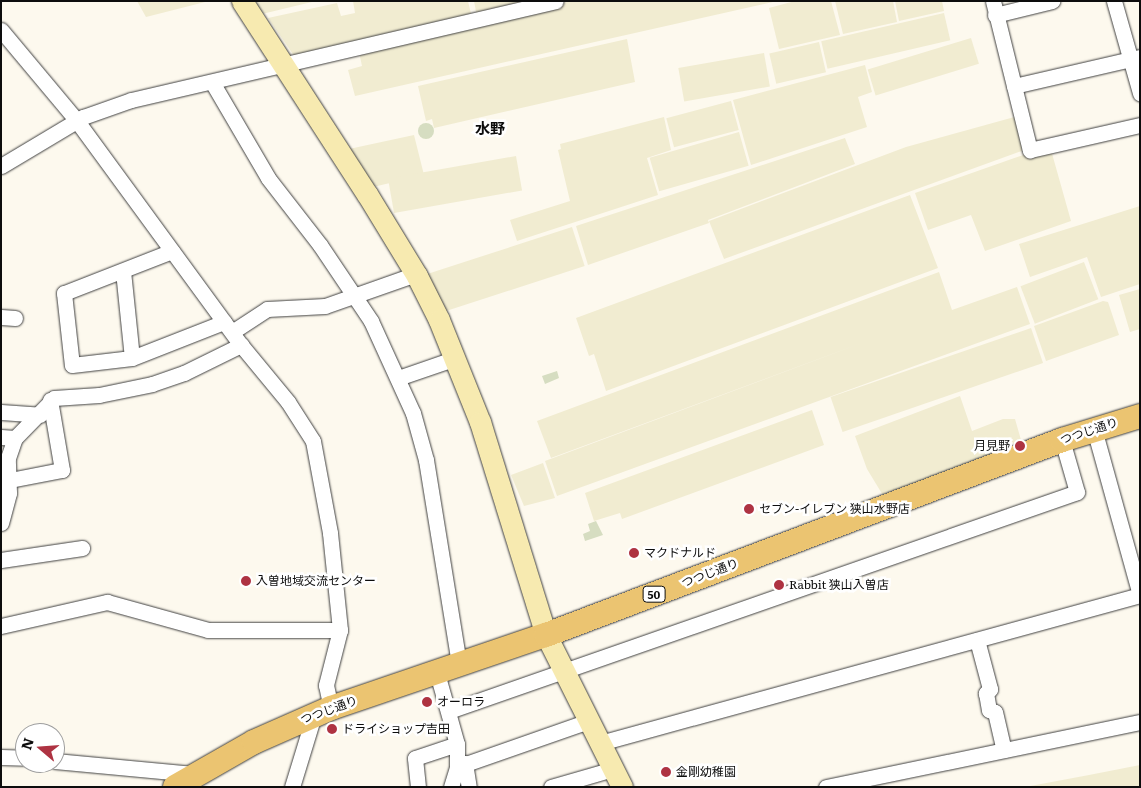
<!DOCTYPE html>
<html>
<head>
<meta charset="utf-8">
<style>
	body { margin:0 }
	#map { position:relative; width:1141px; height:788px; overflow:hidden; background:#fdf9ee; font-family:Literata,"Noto Sans JP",serif }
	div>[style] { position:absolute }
	.farmland>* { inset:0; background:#f1ecd1; transform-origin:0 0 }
	.cemetery>* { inset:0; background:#d6ddc1 }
	.round { border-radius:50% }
	.roads { filter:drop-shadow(0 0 1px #404040) drop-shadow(0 0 1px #404040) }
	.street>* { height:15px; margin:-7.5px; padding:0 7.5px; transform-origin:7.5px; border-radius:7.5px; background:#fff }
	.secondary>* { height:21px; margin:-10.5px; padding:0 10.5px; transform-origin:10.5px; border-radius:10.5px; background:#f7eab0 }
	.primary>* { height:24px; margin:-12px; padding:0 12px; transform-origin:12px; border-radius:12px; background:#ebc471 }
	.dots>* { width:14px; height:14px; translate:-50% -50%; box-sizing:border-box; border:2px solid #fff; border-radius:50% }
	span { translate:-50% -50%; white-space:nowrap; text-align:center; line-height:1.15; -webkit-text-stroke:5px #fff; paint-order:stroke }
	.shield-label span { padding:1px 4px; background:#fff; border:1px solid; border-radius:4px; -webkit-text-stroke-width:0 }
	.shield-label { font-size:11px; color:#0d0d0d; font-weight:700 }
	.street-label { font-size:12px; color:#0d0d0d }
	.poi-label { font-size:12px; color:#0d0d0d }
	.right { translate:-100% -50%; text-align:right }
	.left { translate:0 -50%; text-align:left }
	.quarter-label { font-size:15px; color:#0d0d0d; font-weight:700 }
	.frame { position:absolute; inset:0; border:2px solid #0d0d0d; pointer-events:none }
	.north { position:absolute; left:15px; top:723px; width:50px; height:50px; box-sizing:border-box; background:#fff; border:1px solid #9e9e9e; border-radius:50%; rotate:288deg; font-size:14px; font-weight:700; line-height:20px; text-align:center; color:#0d0d0d }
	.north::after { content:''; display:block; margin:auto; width:18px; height:22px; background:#ae3342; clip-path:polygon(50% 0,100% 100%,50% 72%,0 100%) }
</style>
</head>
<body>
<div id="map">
	<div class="farmland">
		<i style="clip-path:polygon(137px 1px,209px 1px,146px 17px)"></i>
		<i style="clip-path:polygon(253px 1px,316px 1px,262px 14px)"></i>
		<i style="clip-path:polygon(353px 1px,468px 1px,472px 18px,295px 57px,268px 18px,337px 3px,341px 16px,355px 13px)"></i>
		<i style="clip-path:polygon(474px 1px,543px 1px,477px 17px)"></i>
		<i style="clip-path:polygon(571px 1px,777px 1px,355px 96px,348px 70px,362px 66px,359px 52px)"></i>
		<i style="clip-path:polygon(795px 1px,831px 1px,840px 35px,779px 49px,769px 8px)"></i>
		<i style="clip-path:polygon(835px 1px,893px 1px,897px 22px,843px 34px)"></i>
		<i style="clip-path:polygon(895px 1px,942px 1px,944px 11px,899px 21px)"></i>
		<i style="left:944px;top:13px;width:28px;height:126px;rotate:77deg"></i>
		<i style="left:971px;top:38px;width:27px;height:108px;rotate:73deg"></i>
		<i style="clip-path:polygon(627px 39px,635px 82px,434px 128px,432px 119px,426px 121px,418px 86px)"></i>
		<i style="left:819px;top:42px;width:31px;height:51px;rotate:77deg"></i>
		<i style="left:764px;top:53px;width:34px;height:87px;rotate:80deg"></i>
		<i style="clip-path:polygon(865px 65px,872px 92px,858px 97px,867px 127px,751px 165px,733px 100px)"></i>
		<i style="left:731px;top:101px;width:30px;height:67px;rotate:75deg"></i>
		<i style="clip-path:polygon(1018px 116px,1027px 149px,724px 259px,709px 221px,906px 147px)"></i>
		<i style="clip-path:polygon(664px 117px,671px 150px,647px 158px,658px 195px,517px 241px,510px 220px,570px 201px,558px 150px,561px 149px,560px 144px)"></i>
		<i style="left:739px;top:132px;width:35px;height:93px;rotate:74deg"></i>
		<i style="clip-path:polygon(414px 135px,424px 175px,373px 187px,349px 149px)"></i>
		<i style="clip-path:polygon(845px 138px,855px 164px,708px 220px,709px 223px,588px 265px,576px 226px)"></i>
		<i style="clip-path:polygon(1051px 150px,1071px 221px,985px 251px,971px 215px,928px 230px,915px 193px,1029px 153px)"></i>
		<i style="left:516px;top:156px;width:35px;height:130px;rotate:80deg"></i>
		<i style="clip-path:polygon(910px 195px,938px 268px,606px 391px,594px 354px,589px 356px,576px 318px)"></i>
		<i style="clip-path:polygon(1140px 206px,1140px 284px,1101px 297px,1087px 257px,1030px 277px,1019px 244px)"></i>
		<i style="left:572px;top:227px;width:41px;height:153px;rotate:72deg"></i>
		<i style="left:1084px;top:262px;width:40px;height:68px;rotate:69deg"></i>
		<i style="clip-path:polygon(939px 272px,952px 310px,1017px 287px,1030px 324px,557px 496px,545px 461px,867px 341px,551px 458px,537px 421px)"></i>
		<i style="clip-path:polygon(1140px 289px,1140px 329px,1130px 332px,1119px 295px)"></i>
		<i style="clip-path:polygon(1103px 301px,1108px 302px,1119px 335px,1046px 361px,1034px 326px)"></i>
		<i style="left:1031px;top:328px;width:37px;height:212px;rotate:71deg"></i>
		<i style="clip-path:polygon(960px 396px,972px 431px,1003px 419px,1015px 419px,1021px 440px,984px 459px,884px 497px,867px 469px,855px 436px)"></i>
		<i style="clip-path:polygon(812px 410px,824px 445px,622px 519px,620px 513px,594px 521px,585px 493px)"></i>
		<i style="clip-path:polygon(543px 463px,555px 498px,524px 506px,511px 475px)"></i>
		<i style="clip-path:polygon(1140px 765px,1140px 787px,1025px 787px,1089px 775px)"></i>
	</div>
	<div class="cemetery">
		<i class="round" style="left:418px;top:123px;width:16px;height:16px"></i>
		<i style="clip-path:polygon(557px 371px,559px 378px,545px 384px,542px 376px)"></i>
		<i style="clip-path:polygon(596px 521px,603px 535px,585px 541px,583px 534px,590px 531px,588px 524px)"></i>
	</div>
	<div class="roads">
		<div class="street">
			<i style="left:993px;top:1px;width:154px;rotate:76.1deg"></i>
			<i style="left:1030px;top:150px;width:113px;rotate:-12.8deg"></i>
			<i style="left:1114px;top:1px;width:96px;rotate:74.2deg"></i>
			<i style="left:995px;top:15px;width:59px;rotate:-13.8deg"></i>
			<i style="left:1px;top:30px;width:119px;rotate:50.1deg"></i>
			<i style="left:77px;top:121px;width:278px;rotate:53.8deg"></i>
			<i style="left:241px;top:345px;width:74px;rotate:50.5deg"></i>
			<i style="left:288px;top:402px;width:46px;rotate:57.3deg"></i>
			<i style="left:313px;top:441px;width:94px;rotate:79.5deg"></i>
			<i style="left:330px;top:533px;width:98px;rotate:84.1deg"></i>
			<i style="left:340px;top:630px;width:57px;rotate:104.3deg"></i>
			<i style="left:326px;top:685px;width:24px;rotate:78deg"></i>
			<i style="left:212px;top:82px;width:111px;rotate:59.7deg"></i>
			<i style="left:268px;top:178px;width:85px;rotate:52.2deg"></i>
			<i style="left:320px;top:245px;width:92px;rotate:56.1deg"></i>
			<i style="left:371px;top:321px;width:101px;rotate:65.5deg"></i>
			<i style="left:413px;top:413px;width:49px;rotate:74.5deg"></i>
			<i style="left:426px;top:460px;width:207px;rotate:80.8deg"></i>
			<i style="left:1014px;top:86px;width:129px;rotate:-13deg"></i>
			<i style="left:1px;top:166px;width:96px;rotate:-30.9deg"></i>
			<i style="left:83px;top:117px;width:51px;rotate:-19.5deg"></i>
			<i style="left:131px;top:100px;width:436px;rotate:-13.1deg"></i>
			<i style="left:172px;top:251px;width:116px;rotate:158.7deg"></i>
			<i style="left:64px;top:293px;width:72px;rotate:83.7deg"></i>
			<i style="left:72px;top:365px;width:60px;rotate:-6.7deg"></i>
			<i style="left:132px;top:358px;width:99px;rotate:-21.4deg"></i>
			<i style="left:123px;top:271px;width:87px;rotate:84.1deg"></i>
			<i style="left:1px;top:317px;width:14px;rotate:4deg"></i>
			<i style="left:232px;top:332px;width:42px;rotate:-33.3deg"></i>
			<i style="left:267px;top:309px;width:58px;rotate:-3deg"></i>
			<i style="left:325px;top:306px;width:96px;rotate:-19.4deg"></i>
			<i style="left:398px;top:378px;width:61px;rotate:-19deg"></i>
			<i style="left:1px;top:412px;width:39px;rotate:4deg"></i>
			<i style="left:1094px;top:429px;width:172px;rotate:74.5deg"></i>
			<i style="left:1px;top:437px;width:14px;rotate:4deg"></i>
			<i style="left:15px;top:438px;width:56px;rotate:-45.7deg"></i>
			<i style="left:54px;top:398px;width:45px;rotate:-3.8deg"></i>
			<i style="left:99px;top:395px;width:54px;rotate:-11.7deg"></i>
			<i style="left:152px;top:384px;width:34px;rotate:-19deg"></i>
			<i style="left:184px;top:373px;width:64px;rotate:-26.2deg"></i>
			<i style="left:10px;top:480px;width:53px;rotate:-10.9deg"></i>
			<i style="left:62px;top:470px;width:71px;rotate:-99.7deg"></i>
			<i style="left:1px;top:523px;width:31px;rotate:-75deg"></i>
			<i style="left:9px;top:493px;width:35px;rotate:-92deg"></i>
			<i style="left:8px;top:458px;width:21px;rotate:-71deg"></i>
			<i style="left:1px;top:560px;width:82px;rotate:-8.4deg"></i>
			<i style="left:1px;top:626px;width:109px;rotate:-12.8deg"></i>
			<i style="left:107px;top:602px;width:105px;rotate:15.5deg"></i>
			<i style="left:208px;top:630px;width:132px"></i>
			<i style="left:977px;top:640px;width:51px;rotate:75.1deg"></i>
			<i style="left:990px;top:689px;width:6px;rotate:135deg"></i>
			<i style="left:986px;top:693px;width:17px;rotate:80deg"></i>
			<i style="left:989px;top:710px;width:6px;rotate:18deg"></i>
			<i style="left:995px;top:712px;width:39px;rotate:77deg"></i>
			<i style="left:437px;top:673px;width:74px;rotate:74.3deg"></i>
			<i style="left:457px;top:744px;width:23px;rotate:90deg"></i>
			<i style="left:449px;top:711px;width:665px;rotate:-19.22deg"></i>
			<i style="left:1077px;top:492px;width:54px;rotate:-106.1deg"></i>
			<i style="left:600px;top:743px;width:560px;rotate:-15.33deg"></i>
			<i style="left:1px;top:757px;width:24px;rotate:2deg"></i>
			<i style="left:55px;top:761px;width:139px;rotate:5.4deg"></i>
			<i style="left:465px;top:763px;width:24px;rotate:81deg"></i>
			<i style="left:292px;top:787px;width:75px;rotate:-73deg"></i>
			<i style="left:418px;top:787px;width:29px;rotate:-96deg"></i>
			<i style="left:415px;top:758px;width:44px;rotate:-18.4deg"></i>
			<i style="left:451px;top:787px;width:21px;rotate:-73deg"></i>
			<i style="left:457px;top:767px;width:139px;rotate:-19.3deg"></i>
			<i style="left:551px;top:787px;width:65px;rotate:-16.2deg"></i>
			<i style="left:826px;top:787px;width:321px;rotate:-11.7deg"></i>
		</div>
		<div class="secondary">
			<i style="left:242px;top:1px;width:230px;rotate:57.1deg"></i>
			<i style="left:367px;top:194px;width:96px;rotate:58.6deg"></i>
			<i style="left:417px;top:276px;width:49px;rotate:63.4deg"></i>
			<i style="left:439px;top:320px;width:110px;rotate:68.1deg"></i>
			<i style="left:480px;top:422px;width:223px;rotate:72.8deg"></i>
			<i style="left:546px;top:635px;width:170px;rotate:63.4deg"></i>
		</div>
		<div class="primary">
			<i style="left:175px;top:787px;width:91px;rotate:-29.7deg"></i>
			<i style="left:254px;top:742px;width:84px;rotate:-23.8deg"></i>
			<i style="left:331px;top:708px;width:227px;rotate:-18.8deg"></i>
			<i style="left:546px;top:635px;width:552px;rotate:-20.7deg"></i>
			<i style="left:1062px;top:440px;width:82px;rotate:-17.1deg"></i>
		</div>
	</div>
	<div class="dots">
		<i style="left:1020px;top:446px;background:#ae3342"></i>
		<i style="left:749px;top:509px;background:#ae3342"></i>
		<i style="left:634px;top:553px;background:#ae3342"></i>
		<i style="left:246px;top:581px;background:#ae3342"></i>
		<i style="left:779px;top:585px;background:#ae3342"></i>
		<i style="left:427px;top:702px;background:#ae3342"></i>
		<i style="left:332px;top:729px;background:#ae3342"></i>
		<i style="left:666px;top:772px;background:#ae3342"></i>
	</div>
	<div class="shield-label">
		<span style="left:654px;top:594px">50</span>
	</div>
	<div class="street-label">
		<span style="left:1089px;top:431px;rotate:-18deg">つつじ通り</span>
		<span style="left:710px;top:573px;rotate:-21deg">つつじ通り</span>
		<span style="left:329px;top:710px;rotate:-20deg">つつじ通り</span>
	</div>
	<div class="poi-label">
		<span class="right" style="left:1010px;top:446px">月見野</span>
		<span class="left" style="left:759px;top:509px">セブン-イレブン 狭山水野店</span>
		<span class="left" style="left:644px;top:553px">マクドナルド</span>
		<span class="left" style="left:256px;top:581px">入曽地域交流センター</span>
		<span class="left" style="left:789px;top:585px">Rabbit 狭山入曽店</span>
		<span class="left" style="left:437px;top:702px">オーロラ</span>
		<span class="left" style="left:342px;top:729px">ドライショップ吉田</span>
		<span class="left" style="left:676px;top:772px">金剛幼稚園</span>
	</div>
	<div class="quarter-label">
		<span style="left:490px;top:128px">水野</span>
	</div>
	<div class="frame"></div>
	<div class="north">N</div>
</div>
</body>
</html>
